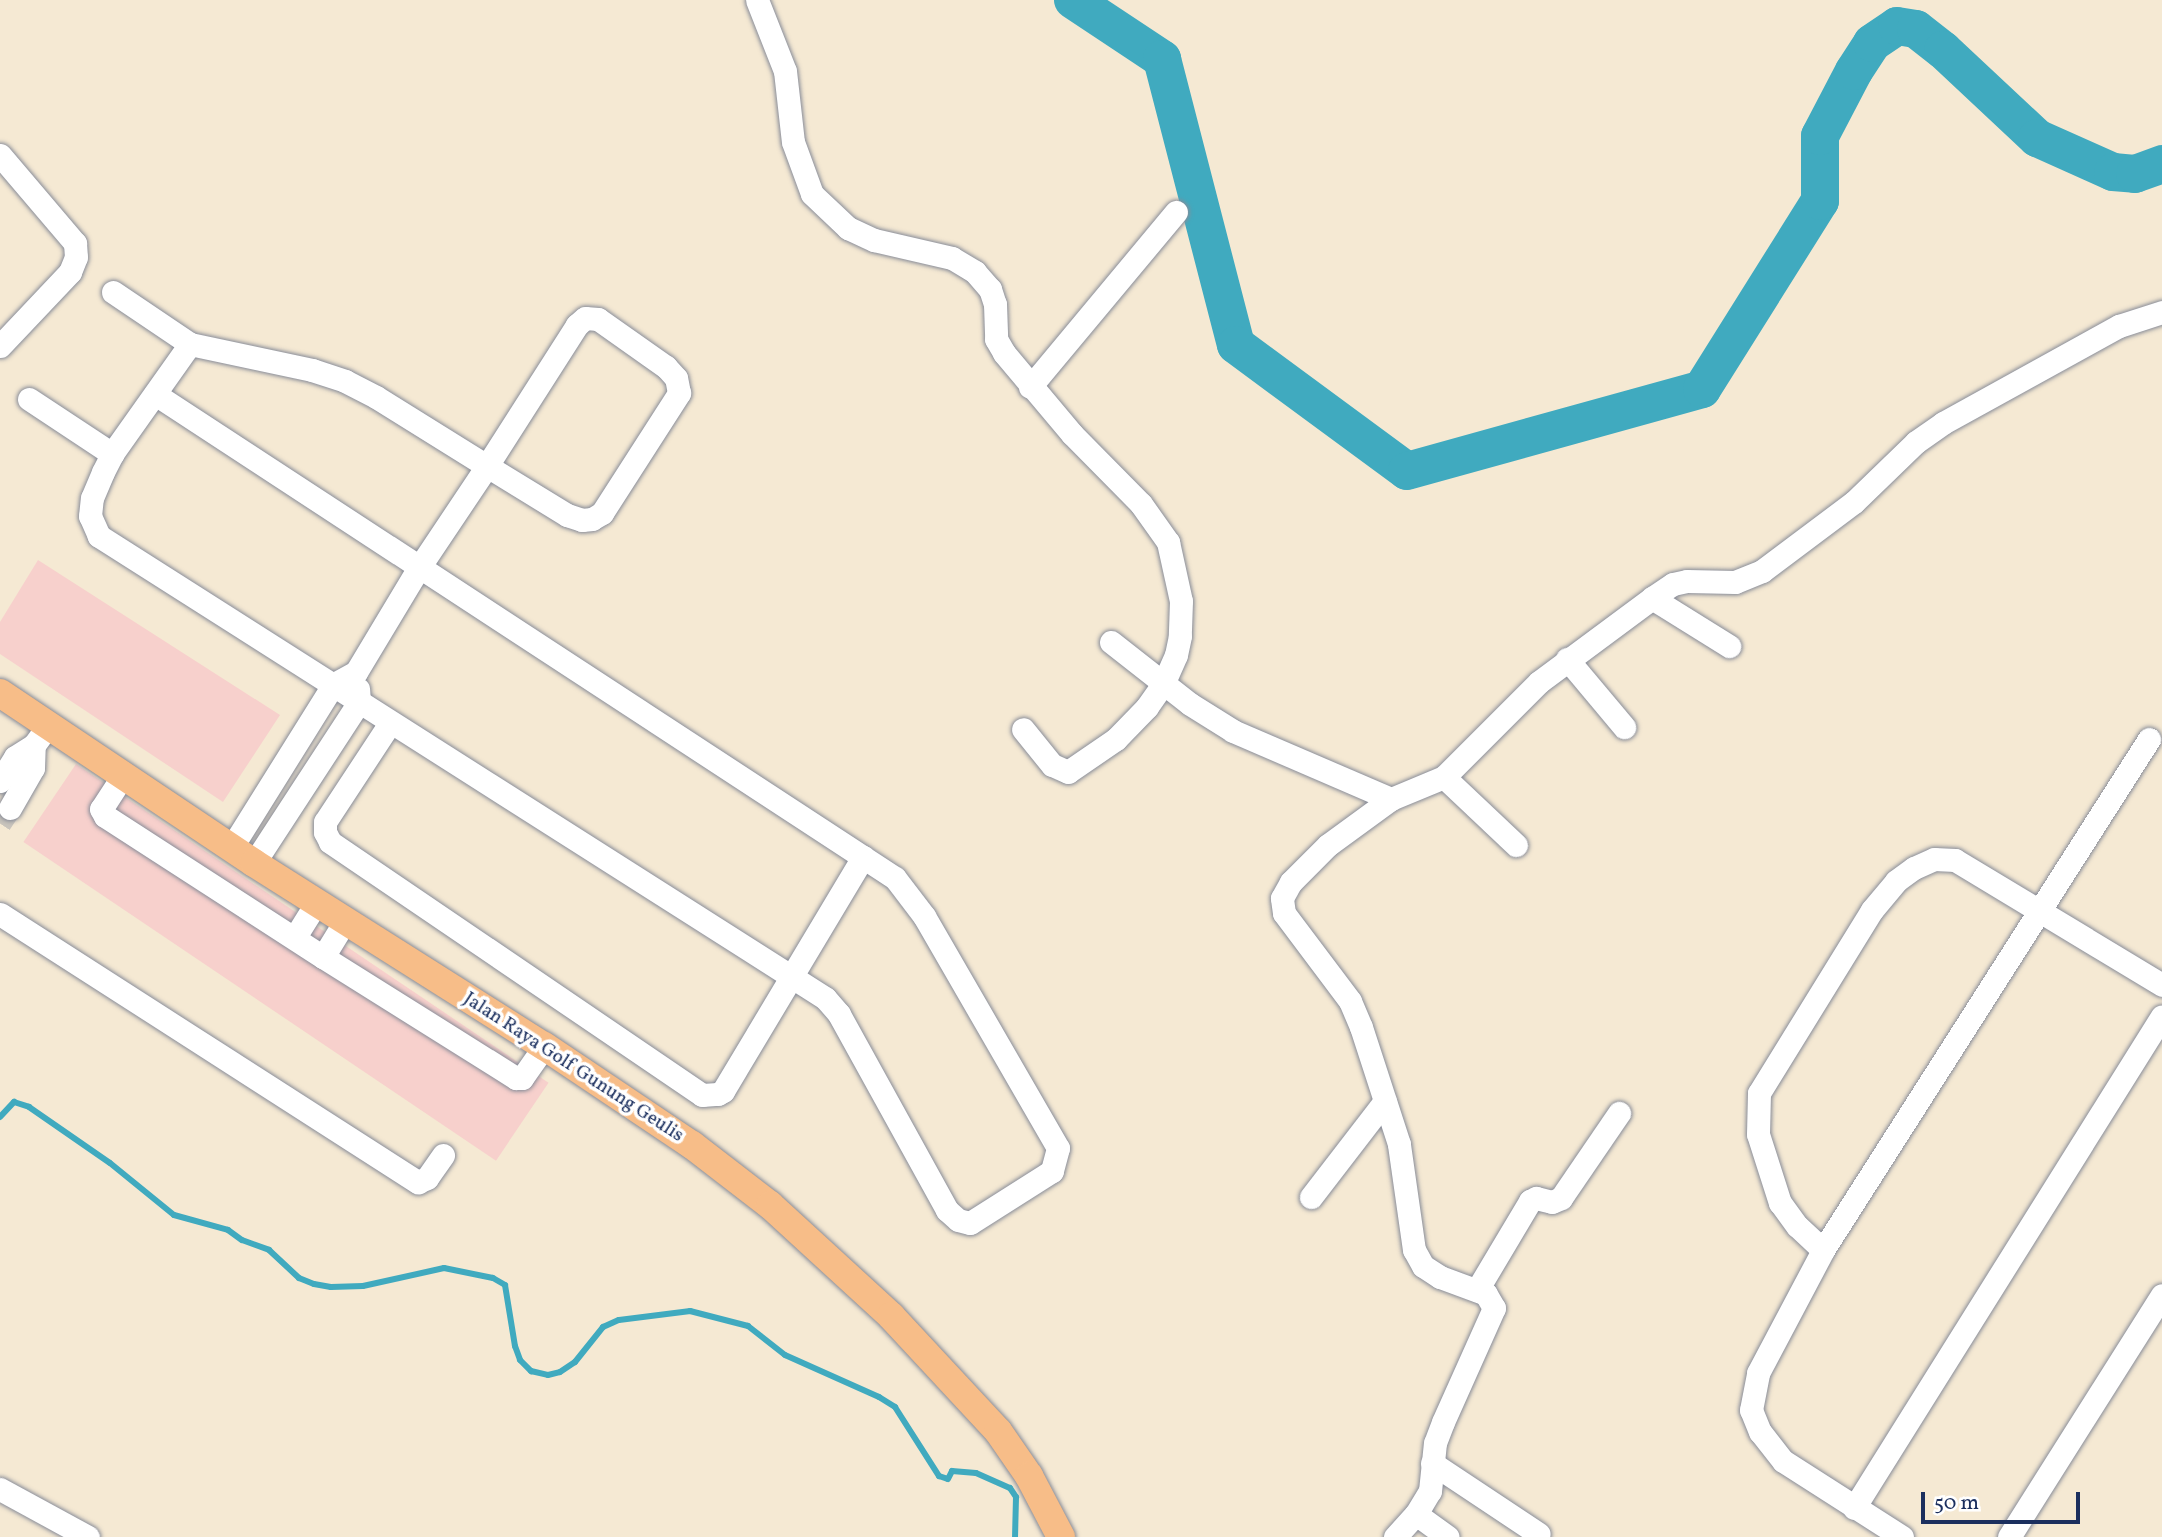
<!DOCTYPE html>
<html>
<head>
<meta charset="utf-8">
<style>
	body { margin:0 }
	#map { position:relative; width:2162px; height:1537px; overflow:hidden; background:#f5e9d3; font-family:Vollkorn,serif }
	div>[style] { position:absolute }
	.built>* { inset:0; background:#f7d0cc; transform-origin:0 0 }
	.stream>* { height:6px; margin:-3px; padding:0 3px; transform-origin:3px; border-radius:3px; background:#40aabf }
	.river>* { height:38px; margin:-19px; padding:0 19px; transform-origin:19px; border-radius:19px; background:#40aabf }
	.minor-tunnel>* { height:23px; margin-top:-11.5px; transform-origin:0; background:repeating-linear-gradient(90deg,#c9c4bc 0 23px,transparent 0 34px) }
	.roads { filter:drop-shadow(0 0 2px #888c98) drop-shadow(0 0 2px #888c98) }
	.minor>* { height:23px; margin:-11.5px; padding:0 11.5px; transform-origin:11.5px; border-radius:11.5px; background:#fff }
	.major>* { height:28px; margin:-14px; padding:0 14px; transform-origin:14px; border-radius:14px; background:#f7bd88 }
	span { translate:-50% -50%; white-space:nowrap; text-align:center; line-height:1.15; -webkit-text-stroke:7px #fff; paint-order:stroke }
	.street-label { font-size:19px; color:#1b2f5e }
	.scale { position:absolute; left:1921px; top:1492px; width:159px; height:32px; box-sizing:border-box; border:4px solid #1b2f5e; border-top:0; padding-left:9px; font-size:21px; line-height:24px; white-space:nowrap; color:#1b2f5e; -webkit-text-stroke:5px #fff; paint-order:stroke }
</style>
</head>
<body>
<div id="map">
	<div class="built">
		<i style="clip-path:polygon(38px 560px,280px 715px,223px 802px,0 654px,0 622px)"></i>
		<i style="left:76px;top:764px;width:570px;height:94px;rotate:34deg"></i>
	</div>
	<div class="stream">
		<i style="left:0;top:1117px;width:21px;rotate:-47deg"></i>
		<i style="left:14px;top:1102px;width:16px;rotate:18deg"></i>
		<i style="left:29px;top:1107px;width:98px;rotate:34.7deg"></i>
		<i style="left:110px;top:1163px;width:82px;rotate:39.1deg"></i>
		<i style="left:174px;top:1215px;width:56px;rotate:15.5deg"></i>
		<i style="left:228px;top:1230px;width:17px;rotate:36deg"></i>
		<i style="left:242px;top:1240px;width:29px;rotate:20deg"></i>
		<i style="left:269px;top:1250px;width:41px;rotate:43deg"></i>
		<i style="left:299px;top:1278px;width:16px;rotate:22deg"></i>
		<i style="left:314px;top:1284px;width:17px;rotate:10deg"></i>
		<i style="left:331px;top:1287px;width:32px;rotate:-2deg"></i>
		<i style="left:363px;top:1286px;width:83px;rotate:-12.5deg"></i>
		<i style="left:444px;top:1268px;width:50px;rotate:11.5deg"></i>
		<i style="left:493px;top:1278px;width:14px;rotate:30deg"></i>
		<i style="left:505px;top:1285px;width:62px;rotate:80.7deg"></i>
		<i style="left:515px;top:1346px;width:15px;rotate:70deg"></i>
		<i style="left:520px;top:1360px;width:16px;rotate:45deg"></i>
		<i style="left:531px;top:1371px;width:17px;rotate:13deg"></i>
		<i style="left:548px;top:1375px;width:12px;rotate:-14deg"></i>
		<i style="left:560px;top:1372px;width:18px;rotate:-34deg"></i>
		<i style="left:575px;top:1362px;width:45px;rotate:-51.3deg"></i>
		<i style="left:603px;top:1327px;width:17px;rotate:-24deg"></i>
		<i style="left:619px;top:1320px;width:72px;rotate:-7.2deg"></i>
		<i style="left:690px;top:1311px;width:60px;rotate:14.5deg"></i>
		<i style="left:748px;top:1326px;width:47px;rotate:38.1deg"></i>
		<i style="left:785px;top:1355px;width:103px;rotate:24.1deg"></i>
		<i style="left:879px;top:1397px;width:19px;rotate:32deg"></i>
		<i style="left:895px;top:1407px;width:82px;rotate:57.5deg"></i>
		<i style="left:939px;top:1476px;width:9px;rotate:18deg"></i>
		<i style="left:948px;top:1479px;width:9px;rotate:-63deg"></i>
		<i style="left:952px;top:1471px;width:24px;rotate:5deg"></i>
		<i style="left:976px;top:1473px;width:37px;rotate:24deg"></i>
		<i style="left:1010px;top:1488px;width:11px;rotate:56deg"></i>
		<i style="left:1016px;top:1497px;width:40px;rotate:91.4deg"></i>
	</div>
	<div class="river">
		<i style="left:1073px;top:0;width:107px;rotate:33.5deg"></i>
		<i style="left:1162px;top:59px;width:295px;rotate:75.5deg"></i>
		<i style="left:1236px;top:345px;width:212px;rotate:36.4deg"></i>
		<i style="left:1407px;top:471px;width:306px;rotate:-15.5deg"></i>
		<i style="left:1702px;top:389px;width:222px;rotate:-57.9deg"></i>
		<i style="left:1820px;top:201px;width:65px;rotate:-90deg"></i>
		<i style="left:1820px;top:136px;width:73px;rotate:-62.4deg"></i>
		<i style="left:1854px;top:71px;width:33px;rotate:-57deg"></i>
		<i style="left:1872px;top:43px;width:30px;rotate:-34deg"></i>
		<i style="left:1897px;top:26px;width:19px;rotate:9deg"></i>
		<i style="left:1916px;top:29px;width:34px;rotate:38deg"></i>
		<i style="left:1943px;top:50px;width:129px;rotate:43.1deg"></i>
		<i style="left:2037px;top:138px;width:83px;rotate:24.1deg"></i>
		<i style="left:2113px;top:172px;width:22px;rotate:5deg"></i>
		<i style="left:2135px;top:174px;width:29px;rotate:-20deg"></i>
	</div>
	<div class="minor-tunnel">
		<i style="left:0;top:823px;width:18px;rotate:-56deg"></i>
	</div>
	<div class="roads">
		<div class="minor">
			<i style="left:757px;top:0;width:76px;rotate:68.5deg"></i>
			<i style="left:785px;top:71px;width:71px;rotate:83.6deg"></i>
			<i style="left:793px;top:142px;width:55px;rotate:69.9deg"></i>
			<i style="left:812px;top:194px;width:50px;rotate:43.4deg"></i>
			<i style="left:848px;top:228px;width:29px;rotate:25deg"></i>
			<i style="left:874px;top:240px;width:80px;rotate:13deg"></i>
			<i style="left:952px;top:258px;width:27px;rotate:31deg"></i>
			<i style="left:975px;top:272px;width:23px;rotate:49deg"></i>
			<i style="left:990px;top:289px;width:16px;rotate:72deg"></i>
			<i style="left:995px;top:304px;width:35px;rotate:88deg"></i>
			<i style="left:996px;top:339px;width:16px;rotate:60deg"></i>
			<i style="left:1004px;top:353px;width:106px;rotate:50deg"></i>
			<i style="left:1072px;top:434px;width:98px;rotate:45.4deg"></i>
			<i style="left:1141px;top:504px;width:47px;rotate:54.6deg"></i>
			<i style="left:1168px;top:542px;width:60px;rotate:77.6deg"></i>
			<i style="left:1181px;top:601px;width:35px;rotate:92deg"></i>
			<i style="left:1180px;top:636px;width:19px;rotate:102deg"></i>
			<i style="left:1176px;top:655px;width:32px;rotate:114deg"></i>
			<i style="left:1163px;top:684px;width:28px;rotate:125deg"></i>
			<i style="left:1147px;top:707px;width:45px;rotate:134.1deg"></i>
			<i style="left:1116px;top:739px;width:58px;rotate:145.5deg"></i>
			<i style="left:1068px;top:772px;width:17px;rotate:-156deg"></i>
			<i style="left:1052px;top:765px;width:46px;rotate:-128.9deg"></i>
			<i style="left:0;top:155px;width:116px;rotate:49.6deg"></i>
			<i style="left:75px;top:243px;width:14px;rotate:86deg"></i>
			<i style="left:76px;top:257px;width:16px;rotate:112deg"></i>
			<i style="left:70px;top:272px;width:102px;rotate:133.4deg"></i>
			<i style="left:113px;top:292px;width:93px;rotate:34deg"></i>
			<i style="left:190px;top:344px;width:125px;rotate:12deg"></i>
			<i style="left:312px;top:370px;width:35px;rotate:18deg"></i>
			<i style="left:345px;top:381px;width:35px;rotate:27deg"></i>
			<i style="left:376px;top:397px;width:131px;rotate:31.9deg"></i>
			<i style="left:487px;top:466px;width:94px;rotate:31.5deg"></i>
			<i style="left:567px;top:515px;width:16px;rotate:18deg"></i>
			<i style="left:582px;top:520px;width:10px;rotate:-6deg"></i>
			<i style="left:592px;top:519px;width:12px;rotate:-31deg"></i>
			<i style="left:602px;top:513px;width:143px;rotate:-57.3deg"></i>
			<i style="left:679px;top:393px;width:15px;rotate:-101deg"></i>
			<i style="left:676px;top:378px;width:15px;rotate:-132deg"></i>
			<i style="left:666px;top:367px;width:83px;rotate:-144.8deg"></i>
			<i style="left:598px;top:319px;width:13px;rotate:-176deg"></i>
			<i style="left:585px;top:318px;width:11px;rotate:139deg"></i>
			<i style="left:577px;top:325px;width:167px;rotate:122.6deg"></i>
			<i style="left:487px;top:466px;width:124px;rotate:123.8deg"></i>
			<i style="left:418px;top:569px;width:120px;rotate:121deg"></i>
			<i style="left:356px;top:672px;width:26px;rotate:151deg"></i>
			<i style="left:333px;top:685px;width:192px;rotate:122deg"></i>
			<i style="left:1030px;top:387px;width:228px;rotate:-50.2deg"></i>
			<i style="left:155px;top:394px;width:884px;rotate:33.19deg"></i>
			<i style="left:895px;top:878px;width:48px;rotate:52.7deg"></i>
			<i style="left:924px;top:916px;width:268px;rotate:60deg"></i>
			<i style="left:1058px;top:1148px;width:24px;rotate:105deg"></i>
			<i style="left:1052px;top:1171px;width:97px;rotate:147.6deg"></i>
			<i style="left:970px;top:1223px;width:12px;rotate:-166deg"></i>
			<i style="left:958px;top:1220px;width:15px;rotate:-138deg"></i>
			<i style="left:947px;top:1210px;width:224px;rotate:-118.9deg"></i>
			<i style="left:839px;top:1014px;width:21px;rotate:-131deg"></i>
			<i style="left:825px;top:998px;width:861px;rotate:-147.53deg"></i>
			<i style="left:99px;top:536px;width:22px;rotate:-114deg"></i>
			<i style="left:90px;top:516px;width:18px;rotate:-84deg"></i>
			<i style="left:92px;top:498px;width:28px;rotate:-67deg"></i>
			<i style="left:103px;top:472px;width:20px;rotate:-63deg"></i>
			<i style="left:112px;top:454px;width:135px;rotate:-54.7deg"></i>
			<i style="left:29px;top:399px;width:100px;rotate:33.5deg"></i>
			<i style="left:1652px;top:598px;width:91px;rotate:31.9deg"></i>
			<i style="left:1111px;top:642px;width:100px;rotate:38.1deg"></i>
			<i style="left:1190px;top:704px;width:51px;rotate:32.1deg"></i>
			<i style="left:1233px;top:731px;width:172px;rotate:23.3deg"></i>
			<i style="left:1567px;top:659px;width:89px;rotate:50deg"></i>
			<i style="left:390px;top:723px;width:118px;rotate:123.3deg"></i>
			<i style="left:325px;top:822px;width:10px;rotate:90deg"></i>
			<i style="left:325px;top:832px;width:11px;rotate:63deg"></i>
			<i style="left:330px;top:842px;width:450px;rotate:34.2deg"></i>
			<i style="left:702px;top:1095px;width:16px;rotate:-4deg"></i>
			<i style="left:718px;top:1094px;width:6px;rotate:-31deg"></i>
			<i style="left:723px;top:1091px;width:273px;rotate:-59.1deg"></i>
			<i style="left:122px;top:777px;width:38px;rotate:123deg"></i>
			<i style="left:101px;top:809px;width:8px;rotate:60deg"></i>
			<i style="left:105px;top:816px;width:260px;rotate:32.9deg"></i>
			<i style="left:323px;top:957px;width:228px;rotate:32.1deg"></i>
			<i style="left:516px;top:1078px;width:6px"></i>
			<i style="left:522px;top:1078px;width:39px;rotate:-55deg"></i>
			<i style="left:1444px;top:777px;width:99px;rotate:43.4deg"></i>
			<i style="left:0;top:781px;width:28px;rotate:-58deg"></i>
			<i style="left:15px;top:757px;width:22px;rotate:-32deg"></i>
			<i style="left:34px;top:745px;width:22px;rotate:-54deg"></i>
			<i style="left:10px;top:808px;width:46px;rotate:-60.1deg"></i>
			<i style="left:33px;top:768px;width:23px;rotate:-88deg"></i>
			<i style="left:254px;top:863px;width:192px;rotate:-56.9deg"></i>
			<i style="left:359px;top:702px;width:13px;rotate:-94deg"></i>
			<i style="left:0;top:914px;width:497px;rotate:32.7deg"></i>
			<i style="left:418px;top:1182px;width:10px;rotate:-24deg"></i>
			<i style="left:427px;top:1178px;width:28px;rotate:-55deg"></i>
			<i style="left:295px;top:937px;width:40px;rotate:-58deg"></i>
			<i style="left:323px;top:957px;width:42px;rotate:-58.6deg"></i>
			<i style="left:1311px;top:1197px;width:121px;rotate:-52.4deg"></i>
			<i style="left:1823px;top:1250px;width:35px;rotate:-137deg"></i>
			<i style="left:1797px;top:1226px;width:29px;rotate:-126deg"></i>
			<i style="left:1780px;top:1203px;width:72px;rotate:-107.7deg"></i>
			<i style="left:1758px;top:1134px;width:41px;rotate:-88.6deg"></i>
			<i style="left:1759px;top:1093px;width:215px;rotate:-58.3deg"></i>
			<i style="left:1872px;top:910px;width:38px;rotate:-50deg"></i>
			<i style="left:1896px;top:881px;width:22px;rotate:-36deg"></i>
			<i style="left:1914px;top:868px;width:22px;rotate:-24deg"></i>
			<i style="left:1934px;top:859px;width:21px;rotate:3deg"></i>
			<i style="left:1955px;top:860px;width:242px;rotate:31.1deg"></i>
			<i style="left:1477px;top:1290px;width:104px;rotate:-59.2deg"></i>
			<i style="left:1530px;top:1201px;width:7px;rotate:-27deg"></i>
			<i style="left:1536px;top:1198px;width:16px;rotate:14deg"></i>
			<i style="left:1552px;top:1202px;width:10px;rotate:-24deg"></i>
			<i style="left:1561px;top:1198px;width:103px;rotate:-55.7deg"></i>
			<i style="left:1432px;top:1463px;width:128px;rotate:33.6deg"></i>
			<i style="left:0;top:1489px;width:100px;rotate:28.6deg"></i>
			<i style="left:1854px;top:1508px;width:580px;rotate:-57.95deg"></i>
			<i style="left:1416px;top:1514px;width:39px;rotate:36deg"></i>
			<i style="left:1395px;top:1537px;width:31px;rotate:-48deg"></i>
			<i style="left:1416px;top:1514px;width:27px;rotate:-59deg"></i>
			<i style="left:1430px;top:1491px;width:48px;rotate:-84.1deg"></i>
			<i style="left:1435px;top:1443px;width:22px;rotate:-69deg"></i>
			<i style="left:1443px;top:1422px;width:125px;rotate:-65.9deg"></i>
			<i style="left:1494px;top:1308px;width:16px;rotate:-120deg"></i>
			<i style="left:1486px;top:1294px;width:49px;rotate:-159.7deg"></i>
			<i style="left:1440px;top:1277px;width:20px;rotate:-147deg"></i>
			<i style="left:1423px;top:1266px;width:18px;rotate:-119deg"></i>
			<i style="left:1414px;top:1250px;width:107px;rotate:-98.1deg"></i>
			<i style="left:1399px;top:1144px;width:123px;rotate:-108deg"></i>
			<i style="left:1361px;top:1027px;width:28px;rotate:-113deg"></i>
			<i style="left:1350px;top:1001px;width:110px;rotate:-126.9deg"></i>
			<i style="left:1284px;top:913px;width:15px;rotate:-98deg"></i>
			<i style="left:1282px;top:898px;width:18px;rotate:-61deg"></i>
			<i style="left:1291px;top:882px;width:52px;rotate:-45deg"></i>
			<i style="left:1328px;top:845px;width:78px;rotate:-36.1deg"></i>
			<i style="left:1391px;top:799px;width:57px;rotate:-22.5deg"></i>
			<i style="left:1444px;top:777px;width:134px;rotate:-45deg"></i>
			<i style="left:1539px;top:682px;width:141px;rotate:-36.6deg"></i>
			<i style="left:1652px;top:598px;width:25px;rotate:-34deg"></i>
			<i style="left:1673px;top:584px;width:14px;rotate:-12deg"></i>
			<i style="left:1687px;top:581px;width:48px;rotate:1.2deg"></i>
			<i style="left:1735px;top:582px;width:29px;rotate:-22deg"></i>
			<i style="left:1762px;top:571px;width:115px;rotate:-36.9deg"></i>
			<i style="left:1854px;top:502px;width:86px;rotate:-44.1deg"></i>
			<i style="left:1916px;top:442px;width:33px;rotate:-35deg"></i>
			<i style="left:1943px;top:423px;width:201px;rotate:-28.9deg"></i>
			<i style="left:2119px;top:326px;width:45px;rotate:-18deg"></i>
			<i style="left:1902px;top:1537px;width:141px;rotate:-147.4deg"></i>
			<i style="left:1783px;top:1461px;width:37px;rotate:-128deg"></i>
			<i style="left:1760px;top:1432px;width:24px;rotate:-112deg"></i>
			<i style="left:1751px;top:1410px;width:38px;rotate:-79deg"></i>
			<i style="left:1758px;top:1373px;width:139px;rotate:-62.1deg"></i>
			<i style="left:1823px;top:1250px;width:606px;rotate:-57.46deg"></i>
			<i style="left:2009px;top:1537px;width:286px;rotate:-57.7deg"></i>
		</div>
		<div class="major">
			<i style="left:0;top:693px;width:306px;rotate:33.8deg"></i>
			<i style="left:254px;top:863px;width:343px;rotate:32.3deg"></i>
			<i style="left:544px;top:1046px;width:178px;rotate:33.8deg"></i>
			<i style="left:692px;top:1145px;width:98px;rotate:37.6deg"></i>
			<i style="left:770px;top:1205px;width:164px;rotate:42.5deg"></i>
			<i style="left:891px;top:1316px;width:157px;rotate:47.1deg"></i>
			<i style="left:998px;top:1431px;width:55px;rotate:55.4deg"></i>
			<i style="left:1029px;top:1476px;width:69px;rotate:62.3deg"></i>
		</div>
	</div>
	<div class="street-label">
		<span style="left:573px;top:1068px;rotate:33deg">Jalan Raya Golf Gunung Geulis</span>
	</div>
	<div class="scale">50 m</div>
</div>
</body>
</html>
